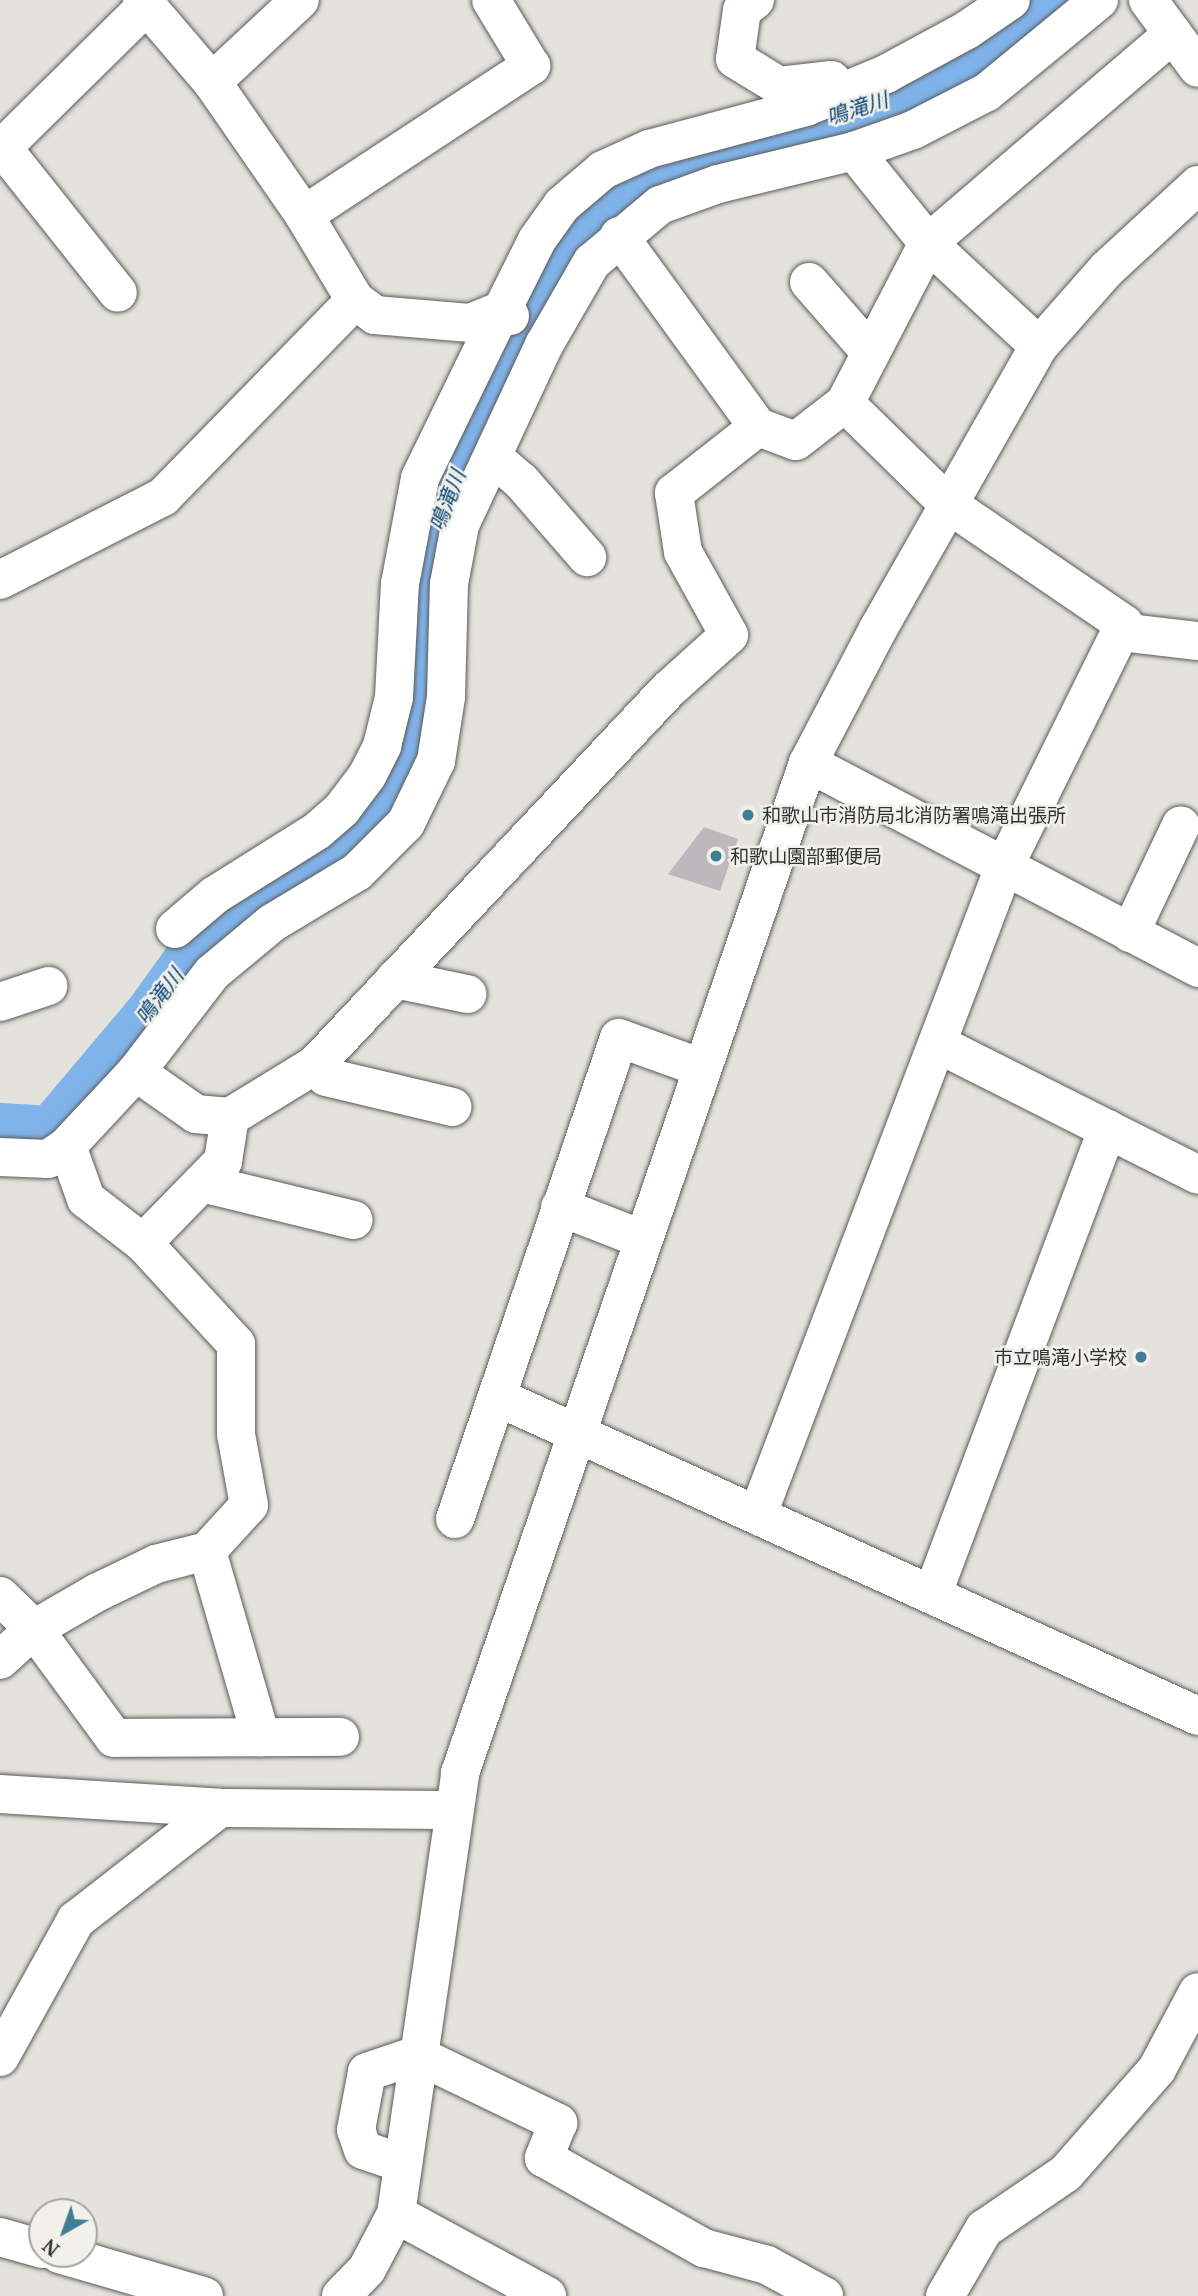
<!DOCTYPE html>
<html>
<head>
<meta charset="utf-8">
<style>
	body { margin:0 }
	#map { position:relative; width:1198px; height:2296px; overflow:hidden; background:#e3e2dd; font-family:"PT Serif","Noto Sans JP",serif }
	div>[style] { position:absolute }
	.river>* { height:49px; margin:-24.5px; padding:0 24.5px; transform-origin:24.5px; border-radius:24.5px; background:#80b3e9 }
	.building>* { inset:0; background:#bdb8bb }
	.roads { filter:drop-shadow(0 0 2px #5c5b57) drop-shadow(0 0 2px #5c5b57) }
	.minor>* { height:38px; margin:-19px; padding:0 19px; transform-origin:19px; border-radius:19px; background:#fff }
	.dots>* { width:19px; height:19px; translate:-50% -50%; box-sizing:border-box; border:4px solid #f1f0ea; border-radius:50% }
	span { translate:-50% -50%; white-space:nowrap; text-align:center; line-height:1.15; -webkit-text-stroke:5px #f1f0ea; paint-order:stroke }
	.poi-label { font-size:19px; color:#323230 }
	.left { translate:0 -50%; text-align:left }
	.right { translate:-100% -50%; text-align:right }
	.water-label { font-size:21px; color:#0b4575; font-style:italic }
	.north { position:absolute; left:28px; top:2198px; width:70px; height:70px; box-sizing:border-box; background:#f1f0ea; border:2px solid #a5a4a0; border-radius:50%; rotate:220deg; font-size:19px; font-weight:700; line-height:28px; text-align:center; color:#323230 }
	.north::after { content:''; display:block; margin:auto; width:24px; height:32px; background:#417d94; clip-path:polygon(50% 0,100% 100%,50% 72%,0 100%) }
</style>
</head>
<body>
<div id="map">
	<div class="river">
		<i style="left:0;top:1127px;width:50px;rotate:3.4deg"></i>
		<i style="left:50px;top:1130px;width:153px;rotate:-49.8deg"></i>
		<i style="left:149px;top:1013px;width:91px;rotate:-54.4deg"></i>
		<i style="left:202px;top:939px;width:196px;rotate:-36.3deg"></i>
		<i style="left:360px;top:823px;width:48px;rotate:-57deg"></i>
		<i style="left:386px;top:783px;width:58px;rotate:-61.2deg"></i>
		<i style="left:414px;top:732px;width:190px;rotate:-85.2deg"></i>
		<i style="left:430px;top:543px;width:103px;rotate:-68.9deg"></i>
		<i style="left:467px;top:447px;width:166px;rotate:-65.4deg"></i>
		<i style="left:536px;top:296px;width:73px;rotate:-57.8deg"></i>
		<i style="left:575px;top:234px;width:42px;rotate:-45deg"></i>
		<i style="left:605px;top:204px;width:77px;rotate:-27.9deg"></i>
		<i style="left:673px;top:168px;width:69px;rotate:-22.1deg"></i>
		<i style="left:737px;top:142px;width:138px;rotate:-14.2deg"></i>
		<i style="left:871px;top:108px;width:81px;rotate:-25.6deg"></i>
		<i style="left:944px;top:73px;width:129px;rotate:-34.6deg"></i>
	</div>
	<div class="building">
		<i style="clip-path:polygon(704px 827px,738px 839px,720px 891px,668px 874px)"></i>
	</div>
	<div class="roads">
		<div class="minor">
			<i style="left:142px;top:0;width:108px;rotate:49.5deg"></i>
			<i style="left:212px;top:82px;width:162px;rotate:55.3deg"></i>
			<i style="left:304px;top:215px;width:99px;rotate:59deg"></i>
			<i style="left:355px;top:300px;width:25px;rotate:37deg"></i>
			<i style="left:375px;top:315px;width:95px;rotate:4.8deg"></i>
			<i style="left:470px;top:323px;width:35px;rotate:-22deg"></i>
			<i style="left:502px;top:310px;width:78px;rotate:-63.4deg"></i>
			<i style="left:537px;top:240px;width:43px;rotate:-54.5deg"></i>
			<i style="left:562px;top:205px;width:54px;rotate:-40.5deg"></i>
			<i style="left:603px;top:170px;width:51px;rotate:-24.5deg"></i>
			<i style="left:649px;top:149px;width:163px;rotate:-15deg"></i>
			<i style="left:806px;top:107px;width:87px;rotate:-22.4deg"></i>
			<i style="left:886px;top:74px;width:92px;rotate:-28.5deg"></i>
			<i style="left:967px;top:30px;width:53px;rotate:-34.3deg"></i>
			<i style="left:755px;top:0;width:16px;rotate:142deg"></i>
			<i style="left:742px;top:10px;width:49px;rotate:98.1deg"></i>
			<i style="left:735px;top:59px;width:52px;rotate:31.5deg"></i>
			<i style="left:779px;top:86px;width:53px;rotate:-6.5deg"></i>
			<i style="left:1148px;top:0;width:84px;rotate:53.7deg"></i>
			<i style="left:212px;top:82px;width:120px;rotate:-43deg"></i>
			<i style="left:2px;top:147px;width:186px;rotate:51.5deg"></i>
			<i style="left:0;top:150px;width:206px;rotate:-44.6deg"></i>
			<i style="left:854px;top:151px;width:118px;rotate:51.2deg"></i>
			<i style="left:928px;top:243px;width:151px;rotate:42.9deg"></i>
			<i style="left:304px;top:215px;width:272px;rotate:-33.3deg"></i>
			<i style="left:531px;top:66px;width:77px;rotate:-121.2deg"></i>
			<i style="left:619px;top:236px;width:236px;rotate:54deg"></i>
			<i style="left:758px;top:427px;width:40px;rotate:20.2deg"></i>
			<i style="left:796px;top:441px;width:62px;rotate:-37.8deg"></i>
			<i style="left:809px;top:282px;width:94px;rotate:48.9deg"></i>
			<i style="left:493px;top:457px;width:37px;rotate:41deg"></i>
			<i style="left:521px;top:481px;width:101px;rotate:49deg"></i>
			<i style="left:0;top:580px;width:183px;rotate:-27deg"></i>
			<i style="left:163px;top:497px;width:275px;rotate:-45.7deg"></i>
			<i style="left:1121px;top:632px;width:78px;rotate:6.7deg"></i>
			<i style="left:808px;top:763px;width:441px;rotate:27.7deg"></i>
			<i style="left:175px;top:929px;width:52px;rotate:-40.4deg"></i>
			<i style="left:215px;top:895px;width:120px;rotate:-32.1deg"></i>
			<i style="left:317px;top:831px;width:33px;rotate:-41deg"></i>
			<i style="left:342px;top:809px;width:41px;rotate:-52.9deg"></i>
			<i style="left:367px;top:776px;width:34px;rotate:-63deg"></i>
			<i style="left:382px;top:746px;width:50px;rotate:-76.2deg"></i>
			<i style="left:394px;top:697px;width:113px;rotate:-87deg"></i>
			<i style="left:400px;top:584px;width:108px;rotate:-79.3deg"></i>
			<i style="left:420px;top:478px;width:187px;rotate:-64deg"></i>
			<i style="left:502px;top:310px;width:10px;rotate:37deg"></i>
			<i style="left:1130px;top:933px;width:119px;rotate:-64.7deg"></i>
			<i style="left:395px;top:979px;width:74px;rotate:11.8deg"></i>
			<i style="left:0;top:1002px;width:51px;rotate:-18.4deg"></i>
			<i style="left:938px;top:1044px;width:291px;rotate:26.7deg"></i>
			<i style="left:315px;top:1065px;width:16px;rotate:47deg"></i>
			<i style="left:326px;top:1077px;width:130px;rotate:13.3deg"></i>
			<i style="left:136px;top:1072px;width:73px;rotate:35deg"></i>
			<i style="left:196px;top:1114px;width:34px;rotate:5deg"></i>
			<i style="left:230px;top:1117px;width:100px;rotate:-31.5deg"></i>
			<i style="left:315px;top:1065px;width:515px;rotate:-46.73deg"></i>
			<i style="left:668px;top:690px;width:82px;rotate:-42deg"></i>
			<i style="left:729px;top:635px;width:95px;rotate:-119deg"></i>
			<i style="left:683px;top:552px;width:60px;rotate:-98.7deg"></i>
			<i style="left:674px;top:493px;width:107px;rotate:-38.2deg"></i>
			<i style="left:0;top:1157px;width:48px;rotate:2.4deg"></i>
			<i style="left:48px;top:1159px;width:23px;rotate:-34deg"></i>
			<i style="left:67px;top:1146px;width:101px;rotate:-47deg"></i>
			<i style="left:136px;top:1072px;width:125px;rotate:-52.5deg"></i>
			<i style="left:212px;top:973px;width:78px;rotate:-39.8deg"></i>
			<i style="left:272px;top:923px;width:99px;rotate:-31deg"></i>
			<i style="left:357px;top:872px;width:69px;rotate:-45deg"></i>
			<i style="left:406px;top:823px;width:69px;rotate:-64.2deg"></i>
			<i style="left:436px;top:761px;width:65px;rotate:-81.1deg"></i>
			<i style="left:446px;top:697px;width:113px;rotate:-88.5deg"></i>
			<i style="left:449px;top:584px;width:60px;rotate:-79.4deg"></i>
			<i style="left:460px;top:525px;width:199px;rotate:-65deg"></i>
			<i style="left:544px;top:345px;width:96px;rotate:-60deg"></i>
			<i style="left:592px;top:262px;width:89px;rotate:-40deg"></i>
			<i style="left:660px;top:205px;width:62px;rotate:-19.9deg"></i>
			<i style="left:718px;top:184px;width:140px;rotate:-13.6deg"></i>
			<i style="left:854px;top:151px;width:63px;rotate:-19.6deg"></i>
			<i style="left:913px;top:130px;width:83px;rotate:-27.2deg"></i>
			<i style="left:987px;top:92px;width:145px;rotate:-39.4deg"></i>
			<i style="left:202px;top:1183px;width:156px;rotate:13.7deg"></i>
			<i style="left:560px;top:1207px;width:88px;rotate:21.3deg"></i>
			<i style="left:143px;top:1243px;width:115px;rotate:-45.7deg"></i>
			<i style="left:223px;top:1161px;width:45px;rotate:-81deg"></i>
			<i style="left:497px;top:1397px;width:770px;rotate:24.47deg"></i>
			<i style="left:758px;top:1514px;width:692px;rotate:-69.18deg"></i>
			<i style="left:1004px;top:867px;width:271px;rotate:-63.7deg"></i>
			<i style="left:1124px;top:624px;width:213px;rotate:-145.7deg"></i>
			<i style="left:948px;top:504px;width:144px;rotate:-135.6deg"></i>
			<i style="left:845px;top:403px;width:180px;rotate:-62.6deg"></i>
			<i style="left:928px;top:243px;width:322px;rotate:-40.5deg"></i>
			<i style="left:455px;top:1519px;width:508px;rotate:-71.17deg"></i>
			<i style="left:619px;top:1038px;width:88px;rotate:19.9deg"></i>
			<i style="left:207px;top:1551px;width:194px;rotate:73.8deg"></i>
			<i style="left:933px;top:1593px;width:496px;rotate:-69.4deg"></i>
			<i style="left:0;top:1596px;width:47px;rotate:44.1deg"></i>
			<i style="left:34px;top:1629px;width:135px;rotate:53.7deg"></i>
			<i style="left:114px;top:1738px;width:226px;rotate:-0.3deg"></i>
			<i style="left:0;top:1660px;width:46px;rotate:-42.4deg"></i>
			<i style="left:34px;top:1629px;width:72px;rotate:-30.1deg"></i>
			<i style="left:96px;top:1593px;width:67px;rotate:-25.8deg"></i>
			<i style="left:156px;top:1564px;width:53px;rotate:-14.3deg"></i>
			<i style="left:207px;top:1551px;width:62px;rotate:-47.6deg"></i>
			<i style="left:249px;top:1505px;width:72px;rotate:-100.4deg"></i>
			<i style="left:236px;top:1434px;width:90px;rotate:-90deg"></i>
			<i style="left:236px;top:1344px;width:137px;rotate:-132.6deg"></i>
			<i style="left:143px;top:1243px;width:72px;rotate:-142.3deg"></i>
			<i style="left:86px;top:1199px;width:56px;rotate:-109.7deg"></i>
			<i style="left:0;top:1794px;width:220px;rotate:3.6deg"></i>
			<i style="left:220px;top:1808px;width:232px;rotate:0.5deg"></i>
			<i style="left:0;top:2057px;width:157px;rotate:-61deg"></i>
			<i style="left:76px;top:1920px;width:182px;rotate:-37.9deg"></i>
			<i style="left:401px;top:2163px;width:40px;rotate:-161.1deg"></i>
			<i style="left:363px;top:2150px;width:21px;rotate:-109deg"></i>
			<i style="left:356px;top:2130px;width:59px;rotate:-79.3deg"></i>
			<i style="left:367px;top:2072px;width:53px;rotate:-18.8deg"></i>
			<i style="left:417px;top:2055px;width:157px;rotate:25.7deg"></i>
			<i style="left:558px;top:2123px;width:38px;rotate:112deg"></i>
			<i style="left:544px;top:2158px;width:184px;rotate:29.4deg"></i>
			<i style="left:704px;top:2248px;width:65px;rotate:15.1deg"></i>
			<i style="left:767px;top:2265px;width:65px;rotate:28.5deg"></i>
			<i style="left:396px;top:2214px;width:172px;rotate:28.5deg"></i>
			<i style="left:0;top:2237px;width:44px;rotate:15.9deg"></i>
			<i style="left:59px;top:2254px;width:151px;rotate:16.2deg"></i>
			<i style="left:341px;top:2296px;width:37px;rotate:-46deg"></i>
			<i style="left:367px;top:2269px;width:62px;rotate:-62.2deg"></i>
			<i style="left:396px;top:2214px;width:446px;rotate:-81.7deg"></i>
			<i style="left:460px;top:1773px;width:1068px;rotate:-70.99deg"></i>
			<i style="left:808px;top:763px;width:151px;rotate:-62.4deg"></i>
			<i style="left:878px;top:629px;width:326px;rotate:-60.4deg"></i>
			<i style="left:1039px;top:346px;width:103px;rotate:-48.6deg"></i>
			<i style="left:1107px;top:269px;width:124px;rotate:-42.7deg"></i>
			<i style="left:945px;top:2296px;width:78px;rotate:-59.8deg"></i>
			<i style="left:984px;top:2229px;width:99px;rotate:-34.3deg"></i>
			<i style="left:1066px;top:2173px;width:138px;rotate:-48.8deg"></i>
			<i style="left:1157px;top:2069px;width:87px;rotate:-62deg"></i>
		</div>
	</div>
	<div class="dots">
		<i style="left:748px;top:815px;background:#417d94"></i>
		<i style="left:716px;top:856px;background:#417d94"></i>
		<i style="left:1141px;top:1357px;background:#417d94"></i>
	</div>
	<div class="poi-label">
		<span class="left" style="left:762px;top:815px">和歌山市消防局北消防署鳴滝出張所</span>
		<span class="left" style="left:730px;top:856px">和歌山園部郵便局</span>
		<span class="right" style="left:1127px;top:1357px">市立鳴滝小学校</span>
	</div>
	<div class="water-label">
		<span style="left:857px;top:108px;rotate:-18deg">鳴滝川</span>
		<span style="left:447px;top:500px;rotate:-69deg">鳴滝川</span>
		<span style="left:159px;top:996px;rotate:-53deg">鳴滝川</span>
	</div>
	<div class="north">N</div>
</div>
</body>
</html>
